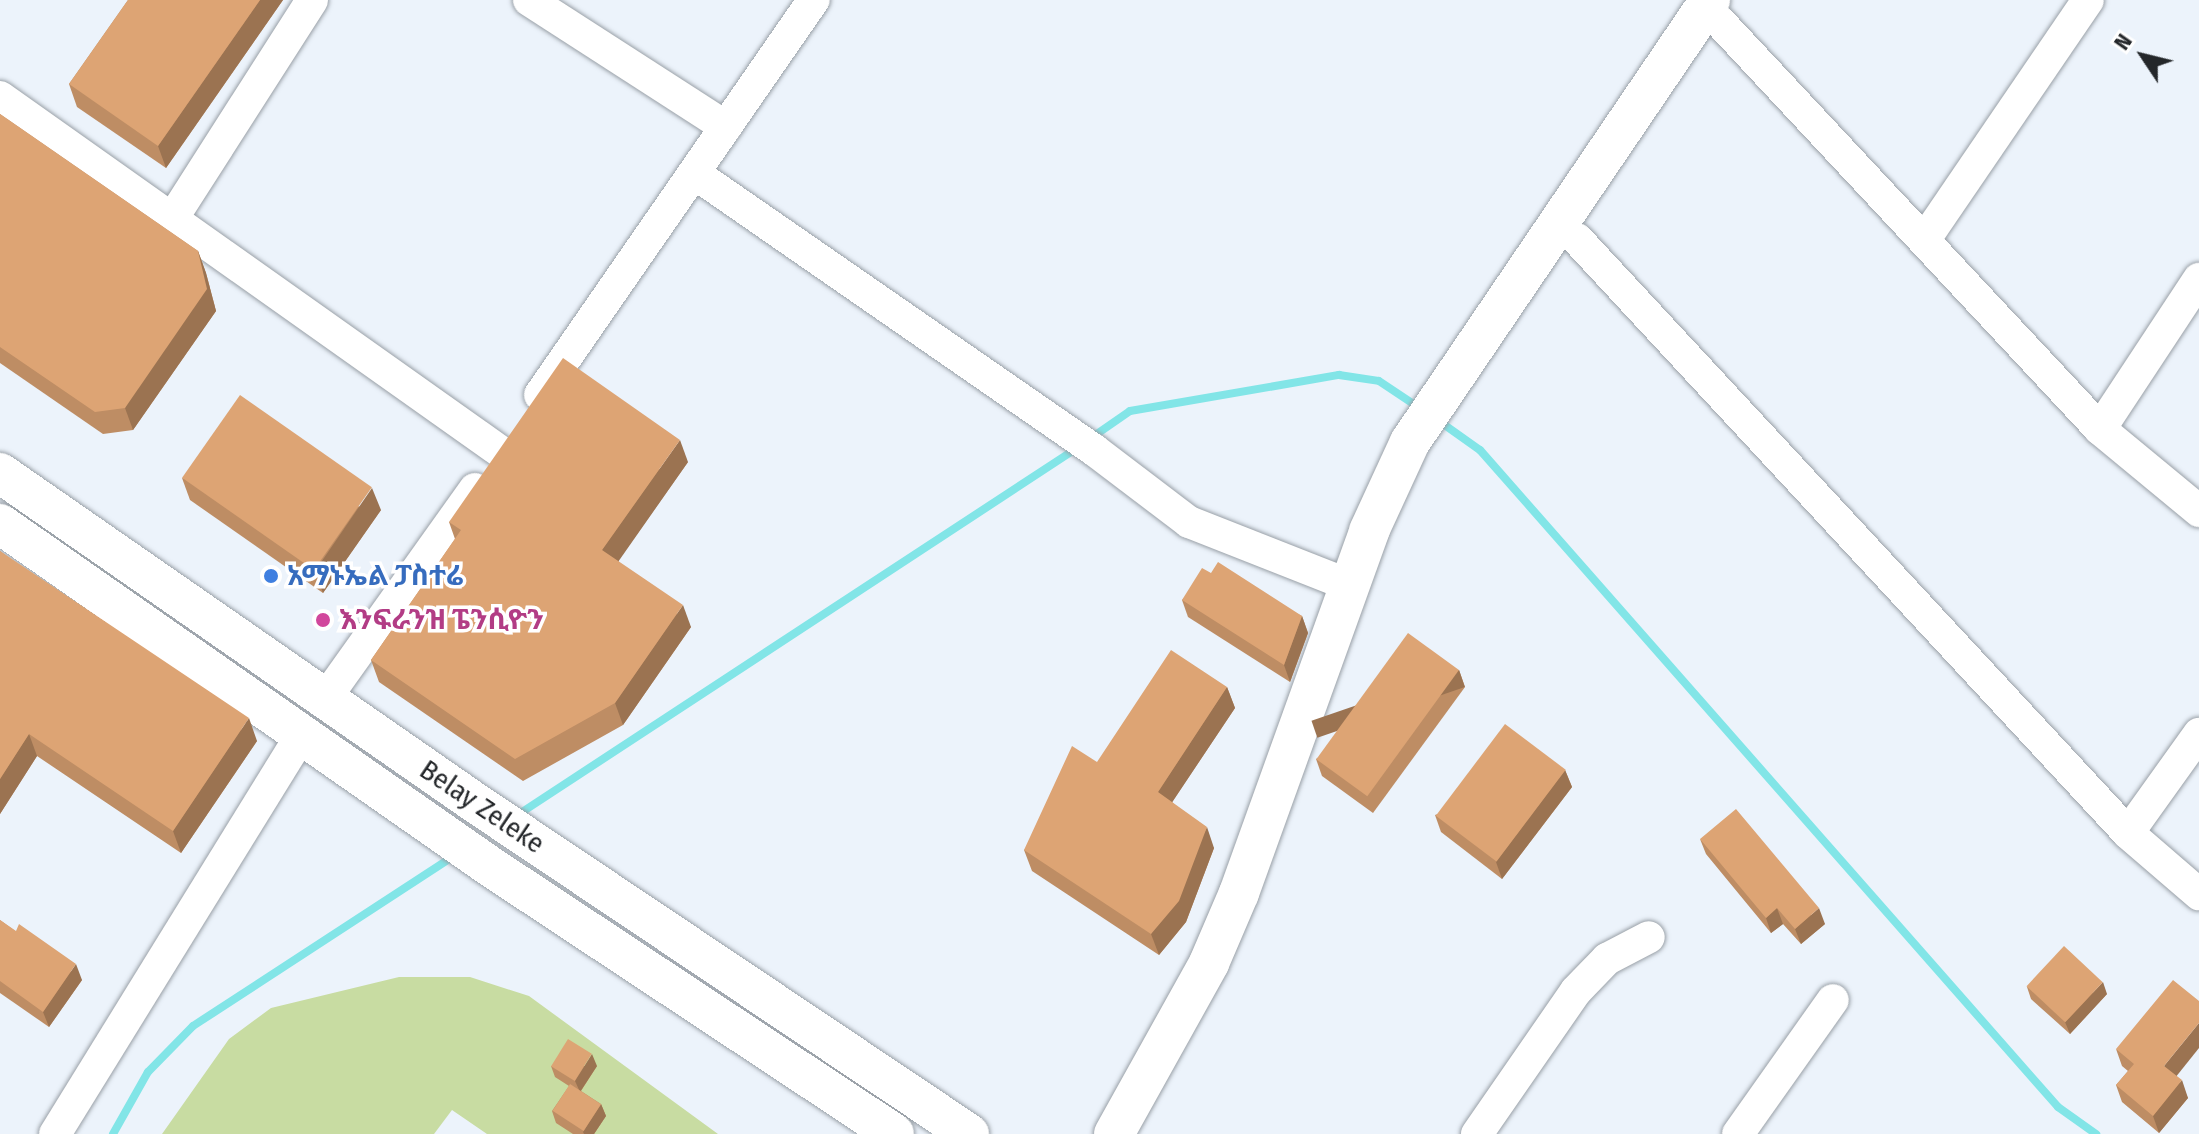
<!DOCTYPE html>
<html>
<head>
<meta charset="utf-8">
<style>
	body { margin:0 }
	#map { position:relative; width:2199px; height:1134px; overflow:hidden; background:#ecf3fb; font-family:"Fira Sans Condensed","Noto Sans Ethiopic",sans-serif }
	div>[style] { position:absolute }
	.green>* { inset:0; background:#c8dca2 }
	.stream>* { height:8px; margin:-4px; padding:0 4px; transform-origin:4px; border-radius:4px; background:#82e5e7 }
	.roads { filter:drop-shadow(0 0 2px #99a0a7) drop-shadow(0 0 2px #99a0a7) }
	.minor>* { height:32px; margin:-16px; padding:0 16px; transform-origin:16px; border-radius:16px; background:#fff }
	.tertiary>* { height:40px; margin:-20px; padding:0 20px; transform-origin:20px; border-radius:20px; background:#fff }
	.wall>* { inset:0; background:#be8d64 }
	.shaded-wall>* { inset:0; background:#9b7351; transform-origin:0 0 }
	.building>* { inset:0; background:#dda474; transform-origin:0 0 }
	.dots>* { width:22px; height:22px; translate:-50% -50%; box-sizing:border-box; border:4px solid #fff; border-radius:50% }
	span { translate:-50% -50%; white-space:nowrap; text-align:center; line-height:1.15; -webkit-text-stroke:7px #fff; paint-order:stroke }
	.shop-label { font-size:28px; color:#366cbe; font-weight:700 }
	.left { translate:0 -50%; text-align:left }
	.hotel-label { font-size:28px; color:#b23c85; font-weight:700 }
	.street-label { font-size:28px; color:#24272a }
	.north { position:absolute; left:2103px; top:16px; width:80px; height:80px; -webkit-text-stroke:6px #fff; paint-order:stroke; rotate:305deg; font-size:22px; font-weight:700; line-height:32px; text-align:center; color:#24272a }
	.north::after { content:''; display:block; margin:auto; width:28px; height:36px; background:#24272a; clip-path:polygon(50% 0,100% 100%,50% 72%,0 100%) }
</style>
</head>
<body>
<div id="map">
	<div class="green">
		<i style="clip-path:polygon(399px 977px,470px 977px,529px 996px,718px 1134px,487px 1134px,452px 1110px,434px 1134px,162px 1134px,229px 1039px,271px 1008px)"></i>
	</div>
	<div class="stream">
		<i style="left:1439px;top:421px;width:50px;rotate:35.3deg"></i>
		<i style="left:1480px;top:450px;width:875px;rotate:48.66deg"></i>
		<i style="left:2058px;top:1107px;width:47px;rotate:35.4deg"></i>
		<i style="left:1091px;top:438px;width:47px;rotate:-34.7deg"></i>
		<i style="left:1130px;top:411px;width:212px;rotate:-9.8deg"></i>
		<i style="left:1339px;top:375px;width:40px;rotate:8.5deg"></i>
		<i style="left:1379px;top:381px;width:50px;rotate:33.7deg"></i>
		<i style="left:516px;top:816px;width:671px;rotate:-33.26deg"></i>
		<i style="left:113px;top:1134px;width:71px;rotate:-60.6deg"></i>
		<i style="left:148px;top:1072px;width:64px;rotate:-45.6deg"></i>
		<i style="left:193px;top:1026px;width:311px;rotate:-33.1deg"></i>
	</div>
	<div class="roads">
		<div class="minor">
			<i style="left:529px;top:0;width:234px;rotate:32.8deg"></i>
			<i style="left:1719px;top:21px;width:558px;rotate:46.96deg"></i>
			<i style="left:2100px;top:429px;width:129px;rotate:39.6deg"></i>
			<i style="left:0;top:97px;width:614px;rotate:35.32deg"></i>
			<i style="left:694px;top:173px;width:487px;rotate:34.7deg"></i>
			<i style="left:1094px;top:450px;width:119px;rotate:37.2deg"></i>
			<i style="left:1189px;top:522px;width:172px;rotate:21.5deg"></i>
			<i style="left:174px;top:216px;width:256px;rotate:-57.4deg"></i>
			<i style="left:1577px;top:239px;width:810px;rotate:47.15deg"></i>
			<i style="left:2128px;top:833px;width:94px;rotate:40.7deg"></i>
			<i style="left:1925px;top:239px;width:289px;rotate:-55.7deg"></i>
			<i style="left:540px;top:395px;width:481px;rotate:-55.3deg"></i>
			<i style="left:2100px;top:429px;width:180px;rotate:-56.6deg"></i>
			<i style="left:325px;top:699px;width:258px;rotate:-54.5deg"></i>
			<i style="left:2128px;top:833px;width:122px;rotate:-54.4deg"></i>
			<i style="left:55px;top:1134px;width:470px;rotate:-58.3deg"></i>
			<i style="left:1477px;top:1134px;width:174px;rotate:-55.3deg"></i>
			<i style="left:1576px;top:991px;width:45px;rotate:-45.9deg"></i>
			<i style="left:1607px;top:959px;width:47px;rotate:-27.6deg"></i>
			<i style="left:1738px;top:1134px;width:164px;rotate:-54.7deg"></i>
		</div>
		<div class="tertiary">
			<i style="left:0;top:473px;width:577px;rotate:34.76deg"></i>
			<i style="left:474px;top:802px;width:596px;rotate:33.85deg"></i>
			<i style="left:0;top:524px;width:599px;rotate:34.94deg"></i>
			<i style="left:491px;top:867px;width:483px;rotate:33.5deg"></i>
			<i style="left:1114px;top:1134px;width:196px;rotate:-60.9deg"></i>
			<i style="left:1209px;top:963px;width:76px;rotate:-66.8deg"></i>
			<i style="left:1239px;top:893px;width:385px;rotate:-70.2deg"></i>
			<i style="left:1369px;top:531px;width:98px;rotate:-65.3deg"></i>
			<i style="left:1410px;top:442px;width:534px;rotate:-55.83deg"></i>
		</div>
	</div>
	<div class="wall">
		<i style="clip-path:polygon(128px 0,283px 0,166px 168px,77px 107px,69px 84px)"></i>
		<i style="clip-path:polygon(0 114px,198px 251px,206px 273px,216px 311px,133px 430px,103px 434px,0 363px)"></i>
		<i style="clip-path:polygon(688px 462px,618px 561px,691px 627px,623px 725px,523px 781px,379px 682px,371px 660px,455px 539px,449px 522px)"></i>
		<i style="clip-path:polygon(182px 478px,381px 510px,323px 593px,190px 500px)"></i>
		<i style="clip-path:polygon(0 551px,257px 741px,181px 853px,37px 756px,0 814px)"></i>
		<i style="clip-path:polygon(1211px 573px,1302px 616px,1308px 633px,1290px 682px,1188px 617px,1182px 600px)"></i>
		<i style="clip-path:polygon(1459px 670px,1465px 687px,1373px 813px,1322px 776px,1316px 759px)"></i>
		<i style="clip-path:polygon(1227px 687px,1235px 708px,1172px 802px,1214px 848px,1186px 922px,1159px 955px,1032px 871px,1024px 850px)"></i>
		<i style="clip-path:polygon(1565px 770px,1572px 787px,1502px 879px,1441px 832px,1435px 815px)"></i>
		<i style="clip-path:polygon(1700px 839px,1825px 924px,1801px 944px,1783px 924px,1771px 933px,1706px 854px)"></i>
		<i style="clip-path:polygon(0 920px,82px 980px,49px 1027px,0 993px)"></i>
		<i style="clip-path:polygon(2027px 987px,2107px 994px,2070px 1034px,2031px 999px)"></i>
		<i style="clip-path:polygon(2116px 1049px,2176px 1076px,2188px 1098px,2159px 1133px,2122px 1102px,2116px 1085px,2128px 1071px,2122px 1066px)"></i>
		<i style="clip-path:polygon(551px 1066px,597px 1066px,581px 1091px,601px 1104px,606px 1116px,594px 1134px,573px 1134px,556px 1123px,552px 1111px,569px 1086px,555px 1077px)"></i>
	</div>
	<div class="shaded-wall">
		<i style="clip-path:polygon(260px 0,283px 0,166px 168px,158px 146px)"></i>
		<i style="clip-path:polygon(198px 251px,206px 273px,216px 311px,133px 430px,125px 408px)"></i>
		<i style="clip-path:polygon(680px 440px,688px 462px,611px 572px,602px 550px)"></i>
		<i style="clip-path:polygon(372px 488px,381px 510px,323px 593px,315px 571px)"></i>
		<i style="clip-path:polygon(683px 605px,691px 627px,623px 725px,615px 703px)"></i>
		<i style="clip-path:polygon(1302px 616px,1308px 633px,1290px 682px,1284px 665px)"></i>
		<i style="left:1459px;top:670px;width:18px;height:156px;rotate:71deg"></i>
		<i style="clip-path:polygon(1227px 687px,1235px 708px,1165px 813px,1158px 792px)"></i>
		<i style="clip-path:polygon(249px 718px,257px 741px,181px 853px,173px 831px)"></i>
		<i style="clip-path:polygon(29px 734px,37px 756px,0 814px,0 779px)"></i>
		<i style="clip-path:polygon(1565px 770px,1572px 787px,1502px 879px,1496px 862px)"></i>
		<i style="clip-path:polygon(1207px 827px,1214px 848px,1186px 922px,1159px 955px,1151px 934px)"></i>
		<i style="clip-path:polygon(1777px 908px,1783px 924px,1771px 933px,1766px 918px)"></i>
		<i style="clip-path:polygon(1819px 908px,1825px 924px,1801px 944px,1795px 929px)"></i>
		<i style="clip-path:polygon(76px 964px,82px 980px,49px 1027px,43px 1012px)"></i>
		<i style="clip-path:polygon(2103px 982px,2107px 994px,2070px 1034px,2065px 1022px)"></i>
		<i style="clip-path:polygon(2199px 1023px,2199px 1048px,2171px 1083px,2164px 1066px)"></i>
		<i style="clip-path:polygon(592px 1054px,597px 1066px,580px 1092px,575px 1081px)"></i>
		<i style="clip-path:polygon(2182px 1080px,2188px 1098px,2159px 1133px,2153px 1116px)"></i>
		<i style="clip-path:polygon(601px 1104px,606px 1116px,594px 1134px,584px 1134px,583px 1132px)"></i>
	</div>
	<div class="building">
		<i style="clip-path:polygon(128px 0,260px 0,158px 146px,69px 84px)"></i>
		<i style="clip-path:polygon(0 114px,198px 251px,207px 289px,125px 408px,95px 412px,0 347px)"></i>
		<i style="clip-path:polygon(563px 358px,680px 440px,602px 550px,683px 605px,615px 703px,515px 759px,371px 660px,461px 530px,449px 522px)"></i>
		<i style="left:240px;top:395px;width:161px;height:101px;rotate:35deg"></i>
		<i style="clip-path:polygon(0 551px,249px 718px,173px 831px,29px 734px,0 779px)"></i>
		<i style="clip-path:polygon(1218px 562px,1302px 616px,1284px 665px,1182px 600px,1202px 568px,1211px 573px)"></i>
		<i style="left:1408px;top:633px;width:63px;height:156px;rotate:36deg"></i>
		<i style="clip-path:polygon(1171px 650px,1227px 687px,1158px 792px,1207px 827px,1179px 901px,1151px 934px,1024px 850px,1072px 746px,1097px 762px)"></i>
		<i style="left:1505px;top:724px;width:76px;height:115px;rotate:37deg"></i>
		<i style="clip-path:polygon(1736px 809px,1819px 908px,1795px 929px,1777px 908px,1766px 918px,1700px 839px)"></i>
		<i style="clip-path:polygon(0 920px,16px 931px,19px 924px,76px 964px,43px 1012px,0 981px)"></i>
		<i style="left:2064px;top:946px;width:53px;height:55px;rotate:43deg"></i>
		<i style="clip-path:polygon(2173px 980px,2199px 1001px,2199px 1023px,2164px 1066px,2182px 1080px,2153px 1116px,2116px 1085px,2134px 1064px,2116px 1049px)"></i>
		<i style="left:568px;top:1039px;width:28px;height:32px;rotate:32deg"></i>
		<i style="left:570px;top:1084px;width:37px;height:32px;rotate:33deg"></i>
	</div>
	<div class="dots">
		<i style="left:271px;top:576px;background:#3f7fe0"></i>
		<i style="left:323px;top:620px;background:#d1479c"></i>
	</div>
	<div class="shop-label">
		<span class="left" style="left:287px;top:576px">አማኑኤል ፓስተሬ</span>
	</div>
	<div class="hotel-label">
		<span class="left" style="left:339px;top:620px">እንፍራንዝ ፔንሲዮን</span>
	</div>
	<div class="street-label">
		<span style="left:482px;top:807px;rotate:34deg">Belay Zeleke</span>
	</div>
	<div class="north">N</div>
</div>
</body>
</html>
